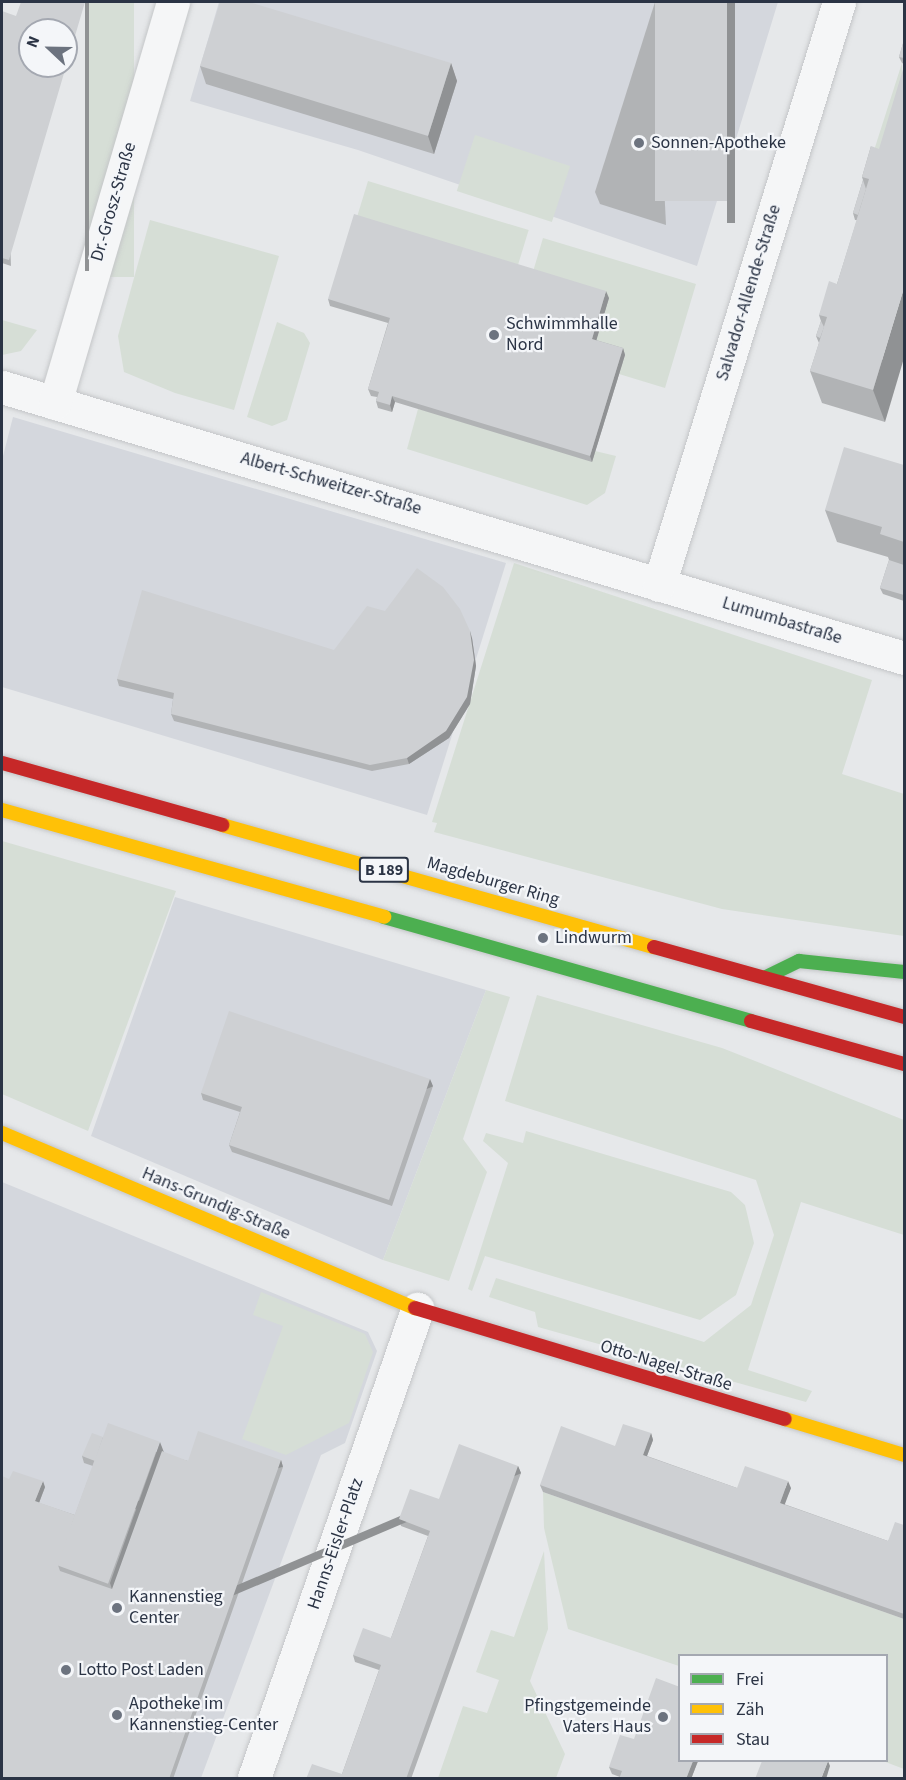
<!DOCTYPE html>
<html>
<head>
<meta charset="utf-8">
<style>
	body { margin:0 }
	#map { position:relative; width:906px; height:1780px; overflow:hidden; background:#e6e8ea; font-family:"Source Sans 3",sans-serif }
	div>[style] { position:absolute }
	.built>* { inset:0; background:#d4d7dd }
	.green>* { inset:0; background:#d6ded6; transform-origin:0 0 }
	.roads { filter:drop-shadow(0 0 2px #c4c6c8) drop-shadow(0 0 2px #c4c6c8) }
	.street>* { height:33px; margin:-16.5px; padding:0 16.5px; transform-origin:16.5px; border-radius:16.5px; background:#f5f6f7 }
	.fast>* { height:14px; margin:-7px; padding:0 7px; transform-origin:7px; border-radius:7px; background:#4caf50 }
	.slow>* { height:14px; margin:-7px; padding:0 7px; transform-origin:7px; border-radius:7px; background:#ffc107 }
	.jam>* { height:14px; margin:-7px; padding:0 7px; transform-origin:7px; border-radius:7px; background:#c62828 }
	.wall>* { inset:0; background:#b1b3b5 }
	.shaded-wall>* { inset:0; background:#909294; transform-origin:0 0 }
	.building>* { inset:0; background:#ced0d3; transform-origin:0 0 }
	.dots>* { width:16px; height:16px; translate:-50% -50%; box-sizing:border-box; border:3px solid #f4f6f9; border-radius:50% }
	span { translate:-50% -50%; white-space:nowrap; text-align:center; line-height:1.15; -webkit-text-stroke:4.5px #f4f6f9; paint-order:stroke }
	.shield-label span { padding:2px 4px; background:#f4f6f9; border:2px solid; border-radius:4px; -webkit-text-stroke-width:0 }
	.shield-label { font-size:16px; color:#2b3445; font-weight:700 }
	.poi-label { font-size:18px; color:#2b3445 }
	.left { translate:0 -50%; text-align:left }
	.right { translate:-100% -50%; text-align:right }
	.street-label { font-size:18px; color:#2b3445 }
	.frame { position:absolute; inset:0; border:3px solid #2b3445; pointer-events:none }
	.legend { position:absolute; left:678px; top:1654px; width:210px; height:108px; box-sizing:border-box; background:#f4f6f9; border:2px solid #a4a8b1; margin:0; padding:8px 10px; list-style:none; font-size:18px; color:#2b3445 }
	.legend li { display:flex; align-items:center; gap:12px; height:30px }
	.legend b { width:30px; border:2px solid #a4a8b1 }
	.north { position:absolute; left:18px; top:18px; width:60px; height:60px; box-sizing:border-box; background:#f4f6f9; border:2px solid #a4a8b1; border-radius:50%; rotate:292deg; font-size:16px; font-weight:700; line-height:24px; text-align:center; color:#2b3445 }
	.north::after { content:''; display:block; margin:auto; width:21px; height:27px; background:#6c737f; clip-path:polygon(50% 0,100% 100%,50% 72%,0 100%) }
</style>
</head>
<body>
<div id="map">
	<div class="built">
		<i style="clip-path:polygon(219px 2px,778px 2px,697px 266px,358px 150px,190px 101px)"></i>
		<i style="clip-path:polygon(13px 417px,506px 563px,427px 815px,2px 687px,2px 460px)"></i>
		<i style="clip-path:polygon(175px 897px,486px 990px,383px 1260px,91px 1136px)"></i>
		<i style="clip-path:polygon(2px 1182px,368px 1332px,377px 1351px,345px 1443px,321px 1455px,201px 1778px,2px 1778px)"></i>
	</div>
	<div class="green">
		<i style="left:89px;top:2px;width:45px;height:275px"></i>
		<i style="clip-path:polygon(902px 63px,904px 136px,869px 166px)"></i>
		<i style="left:475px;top:135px;width:100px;height:59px;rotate:18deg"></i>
		<i style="left:368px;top:181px;width:168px;height:41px;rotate:17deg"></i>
		<i style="clip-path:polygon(150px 220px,279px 256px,234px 410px,175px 393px,124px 372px,118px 336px)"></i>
		<i style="clip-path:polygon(543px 238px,696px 284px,665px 388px,619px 374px,625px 355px,595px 345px,532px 275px)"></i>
		<i style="clip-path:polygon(2px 320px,37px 330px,21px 351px,2px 355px)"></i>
		<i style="clip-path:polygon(277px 322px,304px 333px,310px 343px,287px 420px,272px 426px,247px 417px)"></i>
		<i style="clip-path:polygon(418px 409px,616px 456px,605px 493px,587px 505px,407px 449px)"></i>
		<i style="clip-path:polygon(514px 563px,872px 680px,842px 774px,904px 794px,904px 936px,722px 909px,434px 832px,437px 823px,432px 822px)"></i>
		<i style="clip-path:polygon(2px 841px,176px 891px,88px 1131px,2px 1094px)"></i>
		<i style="clip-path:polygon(486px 990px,510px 997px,463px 1139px,487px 1172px,449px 1281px,383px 1260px)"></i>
		<i style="clip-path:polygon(537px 995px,722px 1048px,904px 1120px,904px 1235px,801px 1202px,748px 1370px,812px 1391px,806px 1402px,538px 1327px,535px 1312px,489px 1297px,496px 1278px,704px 1342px,751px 1305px,774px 1235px,756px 1180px,505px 1101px)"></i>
		<i style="clip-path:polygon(526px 1131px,731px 1192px,745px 1205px,754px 1243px,736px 1295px,700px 1320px,485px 1256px,472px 1291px,468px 1289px,508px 1163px,483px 1141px,486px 1133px,523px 1143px)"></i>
		<i style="clip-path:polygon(261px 1292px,365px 1334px,373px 1352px,349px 1423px,286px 1455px,242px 1439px,283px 1326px,253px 1315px)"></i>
		<i style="clip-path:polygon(543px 1492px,904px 1619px,904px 1769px,883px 1761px,886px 1760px,886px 1656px,680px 1656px,679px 1666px,568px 1629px,544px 1528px)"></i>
		<i style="clip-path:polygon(544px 1551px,548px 1629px,530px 1681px,565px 1754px,556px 1778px,438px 1778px,463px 1706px,487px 1713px,499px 1680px,476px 1672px,491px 1630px,514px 1637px)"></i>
	</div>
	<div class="roads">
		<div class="street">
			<i style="left:2px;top:387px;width:942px;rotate:16.72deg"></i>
			<i style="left:55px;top:403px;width:418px;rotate:-73.6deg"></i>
			<i style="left:659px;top:585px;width:610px;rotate:-72.84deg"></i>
			<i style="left:254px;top:1778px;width:497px;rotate:-70.8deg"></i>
		</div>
		<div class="fast">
			<i style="left:384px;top:917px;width:381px;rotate:15.8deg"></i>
			<i style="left:766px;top:977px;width:37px;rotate:-26deg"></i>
			<i style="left:799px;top:961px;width:106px;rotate:6deg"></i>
		</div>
		<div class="slow">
			<i style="left:2px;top:810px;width:397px;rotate:15.6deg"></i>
			<i style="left:222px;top:825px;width:449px;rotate:15.8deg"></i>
			<i style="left:2px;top:1133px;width:449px;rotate:23deg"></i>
			<i style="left:785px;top:1419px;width:124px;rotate:16.8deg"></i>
		</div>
		<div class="jam">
			<i style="left:2px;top:763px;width:229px;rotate:15.7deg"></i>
			<i style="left:654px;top:947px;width:260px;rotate:15.6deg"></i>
			<i style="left:751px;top:1021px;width:159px;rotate:15.7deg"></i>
			<i style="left:415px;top:1308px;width:386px;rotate:16.7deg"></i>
		</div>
	</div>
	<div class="wall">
		<i style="clip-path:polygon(655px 2px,666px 225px,600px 204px,595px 192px)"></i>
		<i style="clip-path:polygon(2px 11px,11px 266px,2px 263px)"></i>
		<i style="clip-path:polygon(904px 40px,904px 64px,902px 63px,899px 57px)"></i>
		<i style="clip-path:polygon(451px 63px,457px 81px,434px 154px,206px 84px,200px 66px)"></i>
		<i style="clip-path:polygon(871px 146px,885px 422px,822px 403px,810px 371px,819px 343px,816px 336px,821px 321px,819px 315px,837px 284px,857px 220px,855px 220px,853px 213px,863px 180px,862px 177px)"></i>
		<i style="clip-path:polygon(609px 298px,596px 340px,623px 348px,625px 355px,592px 462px,395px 402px,392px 412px,378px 408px,376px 401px,377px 397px,371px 396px,368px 389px,388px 323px,330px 306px,328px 299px)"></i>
		<i style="clip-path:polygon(904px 465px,904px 601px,883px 594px,880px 588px,889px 560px,888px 557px,837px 542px,825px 510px)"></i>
		<i style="clip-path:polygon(472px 638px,476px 666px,470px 704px,449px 738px,409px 764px,372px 771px,174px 721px,171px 714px,173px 699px,119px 686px,117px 679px,334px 650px)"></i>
		<i style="clip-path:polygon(433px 1086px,392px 1206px,232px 1152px,229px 1145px,240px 1112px,203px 1100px,201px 1093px)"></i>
		<i style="clip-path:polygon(651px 1433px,653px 1440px,647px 1456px,737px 1488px,791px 1488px,784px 1504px,888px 1541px,904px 1525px,904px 1619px,543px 1492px,540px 1485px,615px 1446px)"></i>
		<i style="clip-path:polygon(103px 1437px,188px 1461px,281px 1460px,283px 1467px,173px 1779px,2px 1779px,9px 1479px,45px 1487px,39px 1503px,75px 1515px,93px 1466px,84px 1463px,82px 1456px)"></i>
		<i style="clip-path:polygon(518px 1466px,521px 1473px,411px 1779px,306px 1779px,342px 1774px,379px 1670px,355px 1662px,353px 1655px,391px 1638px,428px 1536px,401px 1526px,399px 1519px,439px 1499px)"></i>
		<i style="clip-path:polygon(680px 1761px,698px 1761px,691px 1779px,620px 1777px,612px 1774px,609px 1767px)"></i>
	</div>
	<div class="shaded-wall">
		<i style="left:85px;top:2px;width:4px;height:269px"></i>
		<i style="left:727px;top:2px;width:8px;height:221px"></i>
		<i style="clip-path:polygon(451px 63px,457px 81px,434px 154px,428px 136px)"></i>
		<i style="clip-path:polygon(904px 288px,904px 358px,885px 422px,873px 390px)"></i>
		<i style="clip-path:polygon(606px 291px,609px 298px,595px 345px,592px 339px)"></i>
		<i style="clip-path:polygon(623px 348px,625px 355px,592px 462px,590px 456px)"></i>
		<i style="clip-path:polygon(392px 396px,395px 402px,392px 412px,390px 405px)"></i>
		<i style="clip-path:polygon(470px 631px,472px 638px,476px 666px,470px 704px,449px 738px,409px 764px,407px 758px)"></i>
		<i style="left:430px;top:1079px;width:8px;height:128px;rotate:67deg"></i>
		<i style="clip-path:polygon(651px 1433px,653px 1440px,645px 1461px,643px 1455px)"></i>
		<i style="clip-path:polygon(160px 1442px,165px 1455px,114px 1596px,110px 1583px)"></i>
		<i style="left:281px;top:1460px;width:7px;height:338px;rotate:74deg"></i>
		<i style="left:518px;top:1466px;width:8px;height:332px;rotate:67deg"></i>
		<i style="clip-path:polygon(43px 1481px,45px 1487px,37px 1508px,35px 1501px)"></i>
		<i style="clip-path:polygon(788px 1481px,791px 1488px,783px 1509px,780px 1503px)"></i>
		<i style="clip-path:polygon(693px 1761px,698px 1761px,691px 1779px,686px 1779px)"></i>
		<i style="clip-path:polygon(828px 1761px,830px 1766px,826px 1779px,821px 1779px)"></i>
	</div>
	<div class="building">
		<i style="clip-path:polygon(evenodd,21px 2px,85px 2px,9px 260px,2px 258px,2px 67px,3px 63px,2px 63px,2px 11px,16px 16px,21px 2px,30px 30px,66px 30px,66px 66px,30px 66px,30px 30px)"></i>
		<i style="clip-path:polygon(220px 2px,249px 2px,451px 63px,428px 136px,200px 66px)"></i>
		<i style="left:655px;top:2px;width:72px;height:199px"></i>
		<i style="clip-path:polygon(904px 40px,904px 58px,899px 57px)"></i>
		<i style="clip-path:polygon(904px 66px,904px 288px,873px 390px,810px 371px,827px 317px,819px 315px,829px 281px,837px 284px,869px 179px,862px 177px,871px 146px,879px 149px)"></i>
		<i style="clip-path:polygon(863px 180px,866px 189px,858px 215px,853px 213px)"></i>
		<i style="clip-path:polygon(354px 214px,606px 291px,592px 339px,623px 348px,590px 456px,392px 396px,390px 405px,376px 401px,379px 392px,368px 389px,390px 318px,328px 299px)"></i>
		<i style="clip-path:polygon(821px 321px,824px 327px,820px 338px,816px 336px)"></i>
		<i style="clip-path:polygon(844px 447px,904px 465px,904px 542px,880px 534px,882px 527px,825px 510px)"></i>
		<i style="clip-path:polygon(889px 560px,904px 565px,904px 595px,880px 588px)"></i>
		<i style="clip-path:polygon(417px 568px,443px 587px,460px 609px,470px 631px,474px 660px,467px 697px,446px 731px,407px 758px,370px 765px,171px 714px,174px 693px,117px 679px,142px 590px,334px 650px,367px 606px,385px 611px)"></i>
		<i style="clip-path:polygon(229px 1011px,430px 1079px,389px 1200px,229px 1145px,242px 1107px,201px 1093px)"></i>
		<i style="left:108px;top:1423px;width:55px;height:151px;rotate:20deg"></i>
		<i style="clip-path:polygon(623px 1424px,651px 1433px,643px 1455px,737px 1488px,745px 1466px,788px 1481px,780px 1503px,888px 1541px,895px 1522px,904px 1525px,904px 1614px,540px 1485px,561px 1426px,615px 1446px)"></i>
		<i style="clip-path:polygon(198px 1431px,281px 1460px,169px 1779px,2px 1779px,2px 1476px,9px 1479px,13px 1471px,43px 1481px,35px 1501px,75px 1515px,58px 1565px,60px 1571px,112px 1589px,162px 1451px,188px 1461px)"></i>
		<i style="clip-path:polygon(92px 1433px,103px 1437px,95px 1461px,82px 1456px)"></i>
		<i style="clip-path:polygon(459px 1444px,518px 1466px,406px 1779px,306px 1779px,312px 1764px,342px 1774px,381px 1665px,353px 1655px,363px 1628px,391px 1638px,430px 1531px,399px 1519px,410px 1489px,439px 1499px)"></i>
		<i style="clip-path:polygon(656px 1678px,680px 1687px,680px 1761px,693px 1761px,686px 1779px,619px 1779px,622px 1771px,609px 1767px,620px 1735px,634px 1739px)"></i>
		<i style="clip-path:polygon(762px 1761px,828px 1761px,821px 1779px,755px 1779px)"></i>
	</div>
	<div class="dots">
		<i style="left:639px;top:143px;background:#6c737f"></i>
		<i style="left:494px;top:335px;background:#6c737f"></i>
		<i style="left:543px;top:938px;background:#6c737f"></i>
		<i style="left:117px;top:1608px;background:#6c737f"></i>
		<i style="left:66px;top:1670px;background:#6c737f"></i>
		<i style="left:117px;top:1715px;background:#6c737f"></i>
		<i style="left:663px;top:1717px;background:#6c737f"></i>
	</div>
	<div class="shield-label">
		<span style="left:384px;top:870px">B 189</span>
	</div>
	<div class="poi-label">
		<span class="left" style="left:651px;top:143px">Sonnen-Apotheke</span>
		<span class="left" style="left:506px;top:335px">Schwimmhalle<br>Nord</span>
		<span class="left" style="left:555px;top:938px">Lindwurm</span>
		<span class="left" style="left:129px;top:1608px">Kannenstieg<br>Center</span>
		<span class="left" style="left:78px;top:1670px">Lotto Post Laden</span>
		<span class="left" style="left:129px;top:1715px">Apotheke im<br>Kannenstieg-Center</span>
		<span class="right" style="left:651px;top:1717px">Pfingstgemeinde<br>Vaters Haus</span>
	</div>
	<div class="street-label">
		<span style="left:114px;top:202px;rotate:-74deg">Dr.-Grosz-Straße</span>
		<span style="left:749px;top:293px;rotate:-73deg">Salvador-Allende-Straße</span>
		<span style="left:331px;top:484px;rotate:16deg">Albert-Schweitzer-Straße</span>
		<span style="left:782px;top:621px;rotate:17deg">Lumumbastraße</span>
		<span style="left:493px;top:882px;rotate:16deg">Magdeburger Ring</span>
		<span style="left:216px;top:1204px;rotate:23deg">Hans-Grundig-Straße</span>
		<span style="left:666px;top:1366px;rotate:17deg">Otto-Nagel-Straße</span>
		<span style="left:336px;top:1544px;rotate:-71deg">Hanns-Eisler-Platz</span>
	</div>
	<div class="frame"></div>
	<ul class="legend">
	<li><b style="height:8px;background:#4caf50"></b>Frei</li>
	<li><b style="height:8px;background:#ffc107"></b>Zäh</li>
	<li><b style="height:8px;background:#c62828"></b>Stau</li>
	</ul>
	<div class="north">N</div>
</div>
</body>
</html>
